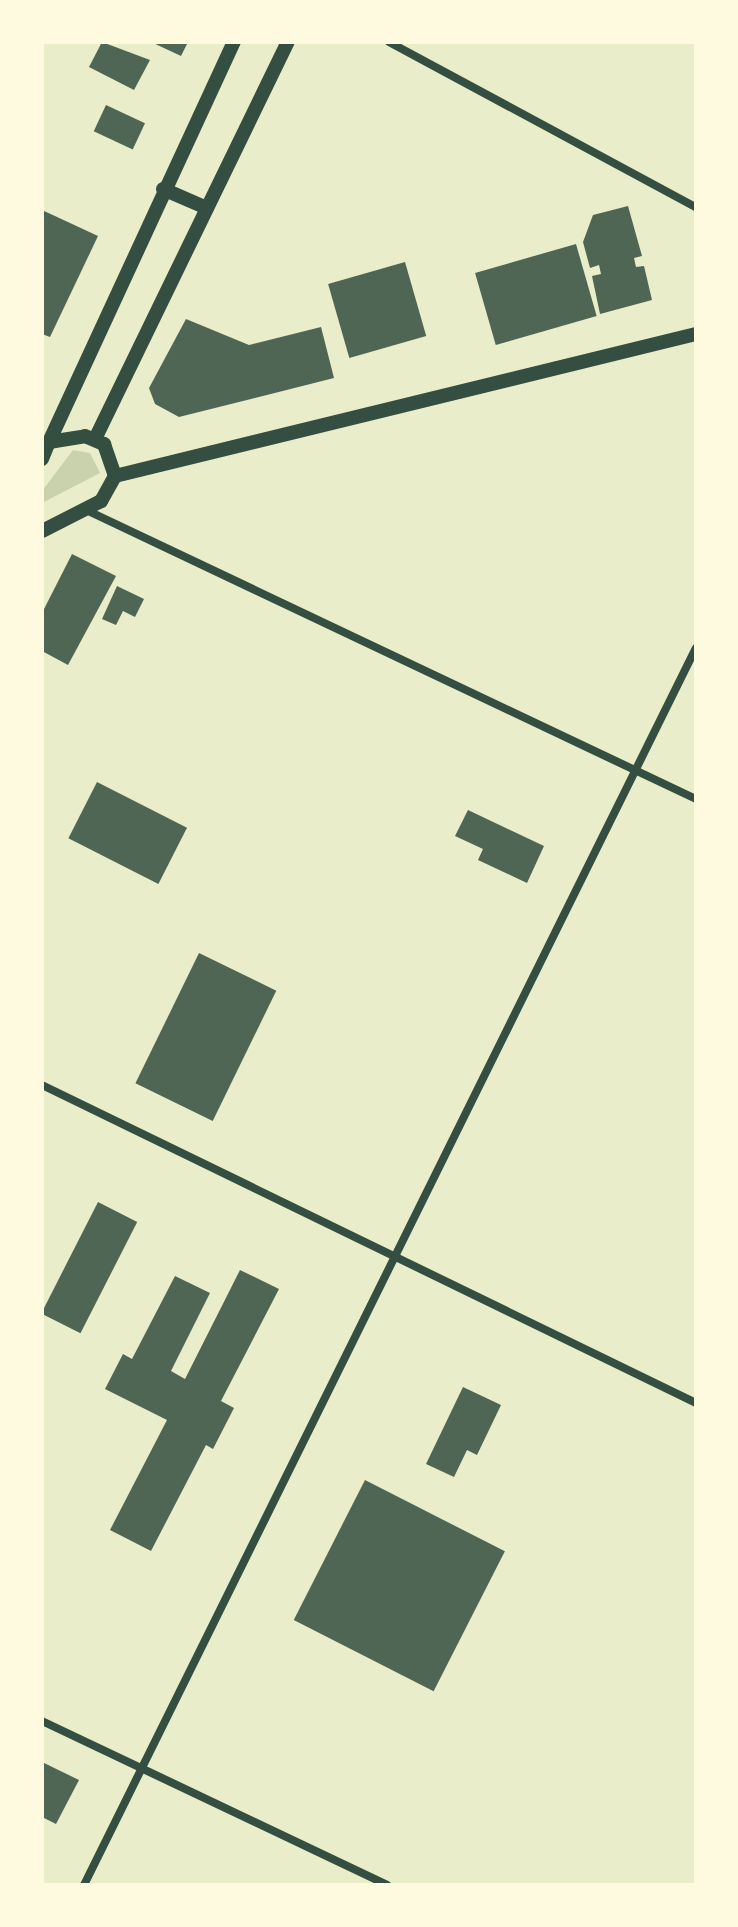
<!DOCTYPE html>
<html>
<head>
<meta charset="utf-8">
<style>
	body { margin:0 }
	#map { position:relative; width:738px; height:1927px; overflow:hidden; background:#e9edc9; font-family:"IBM Plex Sans",sans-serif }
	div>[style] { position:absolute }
	.green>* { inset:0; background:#cad2ad }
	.building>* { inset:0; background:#4f6655; transform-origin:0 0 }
	.minor>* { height:8px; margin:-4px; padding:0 4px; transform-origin:4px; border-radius:4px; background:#344e41 }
	.tertiary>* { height:14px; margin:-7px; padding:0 7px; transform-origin:7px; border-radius:7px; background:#344e41 }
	span { translate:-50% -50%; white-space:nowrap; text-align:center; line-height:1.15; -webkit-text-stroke:8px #fefae0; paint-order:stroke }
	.frame { position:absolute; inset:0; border:44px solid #fefae0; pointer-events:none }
</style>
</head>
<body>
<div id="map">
	<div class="green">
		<i style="clip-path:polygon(73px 450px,90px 453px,100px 473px,42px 503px,42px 491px)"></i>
	</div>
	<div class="building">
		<i style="clip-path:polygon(102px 42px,150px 60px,134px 90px,89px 67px)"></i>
		<i style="clip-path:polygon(151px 42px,188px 42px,181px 56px)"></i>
		<i style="left:106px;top:105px;width:43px;height:29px;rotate:25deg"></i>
		<i style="clip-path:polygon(628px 206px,642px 256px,634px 258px,636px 267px,644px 266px,652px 300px,600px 314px,592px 276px,601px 274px,599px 265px,590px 268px,583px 242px,593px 215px)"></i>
		<i style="clip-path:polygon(42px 210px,98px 236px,50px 337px,42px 334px)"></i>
		<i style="left:576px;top:244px;width:75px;height:105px;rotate:74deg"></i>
		<i style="left:405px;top:262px;width:77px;height:80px;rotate:74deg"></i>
		<i style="clip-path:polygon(186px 319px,249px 345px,321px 327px,334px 378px,179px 417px,155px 404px,149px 388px)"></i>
		<i style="clip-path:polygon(72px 554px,116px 576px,68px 665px,42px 651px,42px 613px)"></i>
		<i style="clip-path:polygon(117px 586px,144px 599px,135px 617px,123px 611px,116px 625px,102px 619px)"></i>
		<i style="left:97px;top:782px;width:101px;height:63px;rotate:27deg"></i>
		<i style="clip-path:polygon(468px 810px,544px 846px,527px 883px,478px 860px,483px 849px,455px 836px)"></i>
		<i style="left:199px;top:953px;width:86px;height:145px;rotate:26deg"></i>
		<i style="left:98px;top:1202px;width:44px;height:125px;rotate:27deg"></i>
		<i style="clip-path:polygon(240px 1270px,279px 1289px,221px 1401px,234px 1408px,213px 1449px,206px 1445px,151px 1551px,110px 1530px,167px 1420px,105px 1389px,123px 1354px,132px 1359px,175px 1276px,210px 1293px,171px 1371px,185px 1379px)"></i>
		<i style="clip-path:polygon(463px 1387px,501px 1405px,477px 1455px,467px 1450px,454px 1477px,426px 1464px)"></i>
		<i style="left:365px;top:1480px;width:157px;height:157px;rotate:27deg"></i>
		<i style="clip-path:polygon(42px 1762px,79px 1780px,56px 1824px,42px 1817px)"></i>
	</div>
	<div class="minor">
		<i style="left:389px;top:42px;width:349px;rotate:28.3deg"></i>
		<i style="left:86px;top:510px;width:675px;rotate:25.35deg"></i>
		<i style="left:42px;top:1085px;width:727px;rotate:25.93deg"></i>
		<i style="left:42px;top:1721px;width:382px;rotate:25.4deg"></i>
		<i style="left:84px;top:1885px;width:1380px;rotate:-63.68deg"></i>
	</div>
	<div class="tertiary">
		<i style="left:163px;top:189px;width:48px;rotate:23.4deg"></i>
		<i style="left:95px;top:439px;width:441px;rotate:-64.1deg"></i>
		<i style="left:49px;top:442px;width:441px;rotate:-65.2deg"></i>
		<i style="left:42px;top:459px;width:18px;rotate:-68deg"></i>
		<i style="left:49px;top:442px;width:36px;rotate:-9deg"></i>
		<i style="left:85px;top:436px;width:21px;rotate:23deg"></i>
		<i style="left:104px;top:444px;width:34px;rotate:71deg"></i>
		<i style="left:115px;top:476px;width:29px;rotate:119deg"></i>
		<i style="left:101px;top:501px;width:66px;rotate:153deg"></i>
		<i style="left:115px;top:476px;width:598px;rotate:-13.73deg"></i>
	</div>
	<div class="frame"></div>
</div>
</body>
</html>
